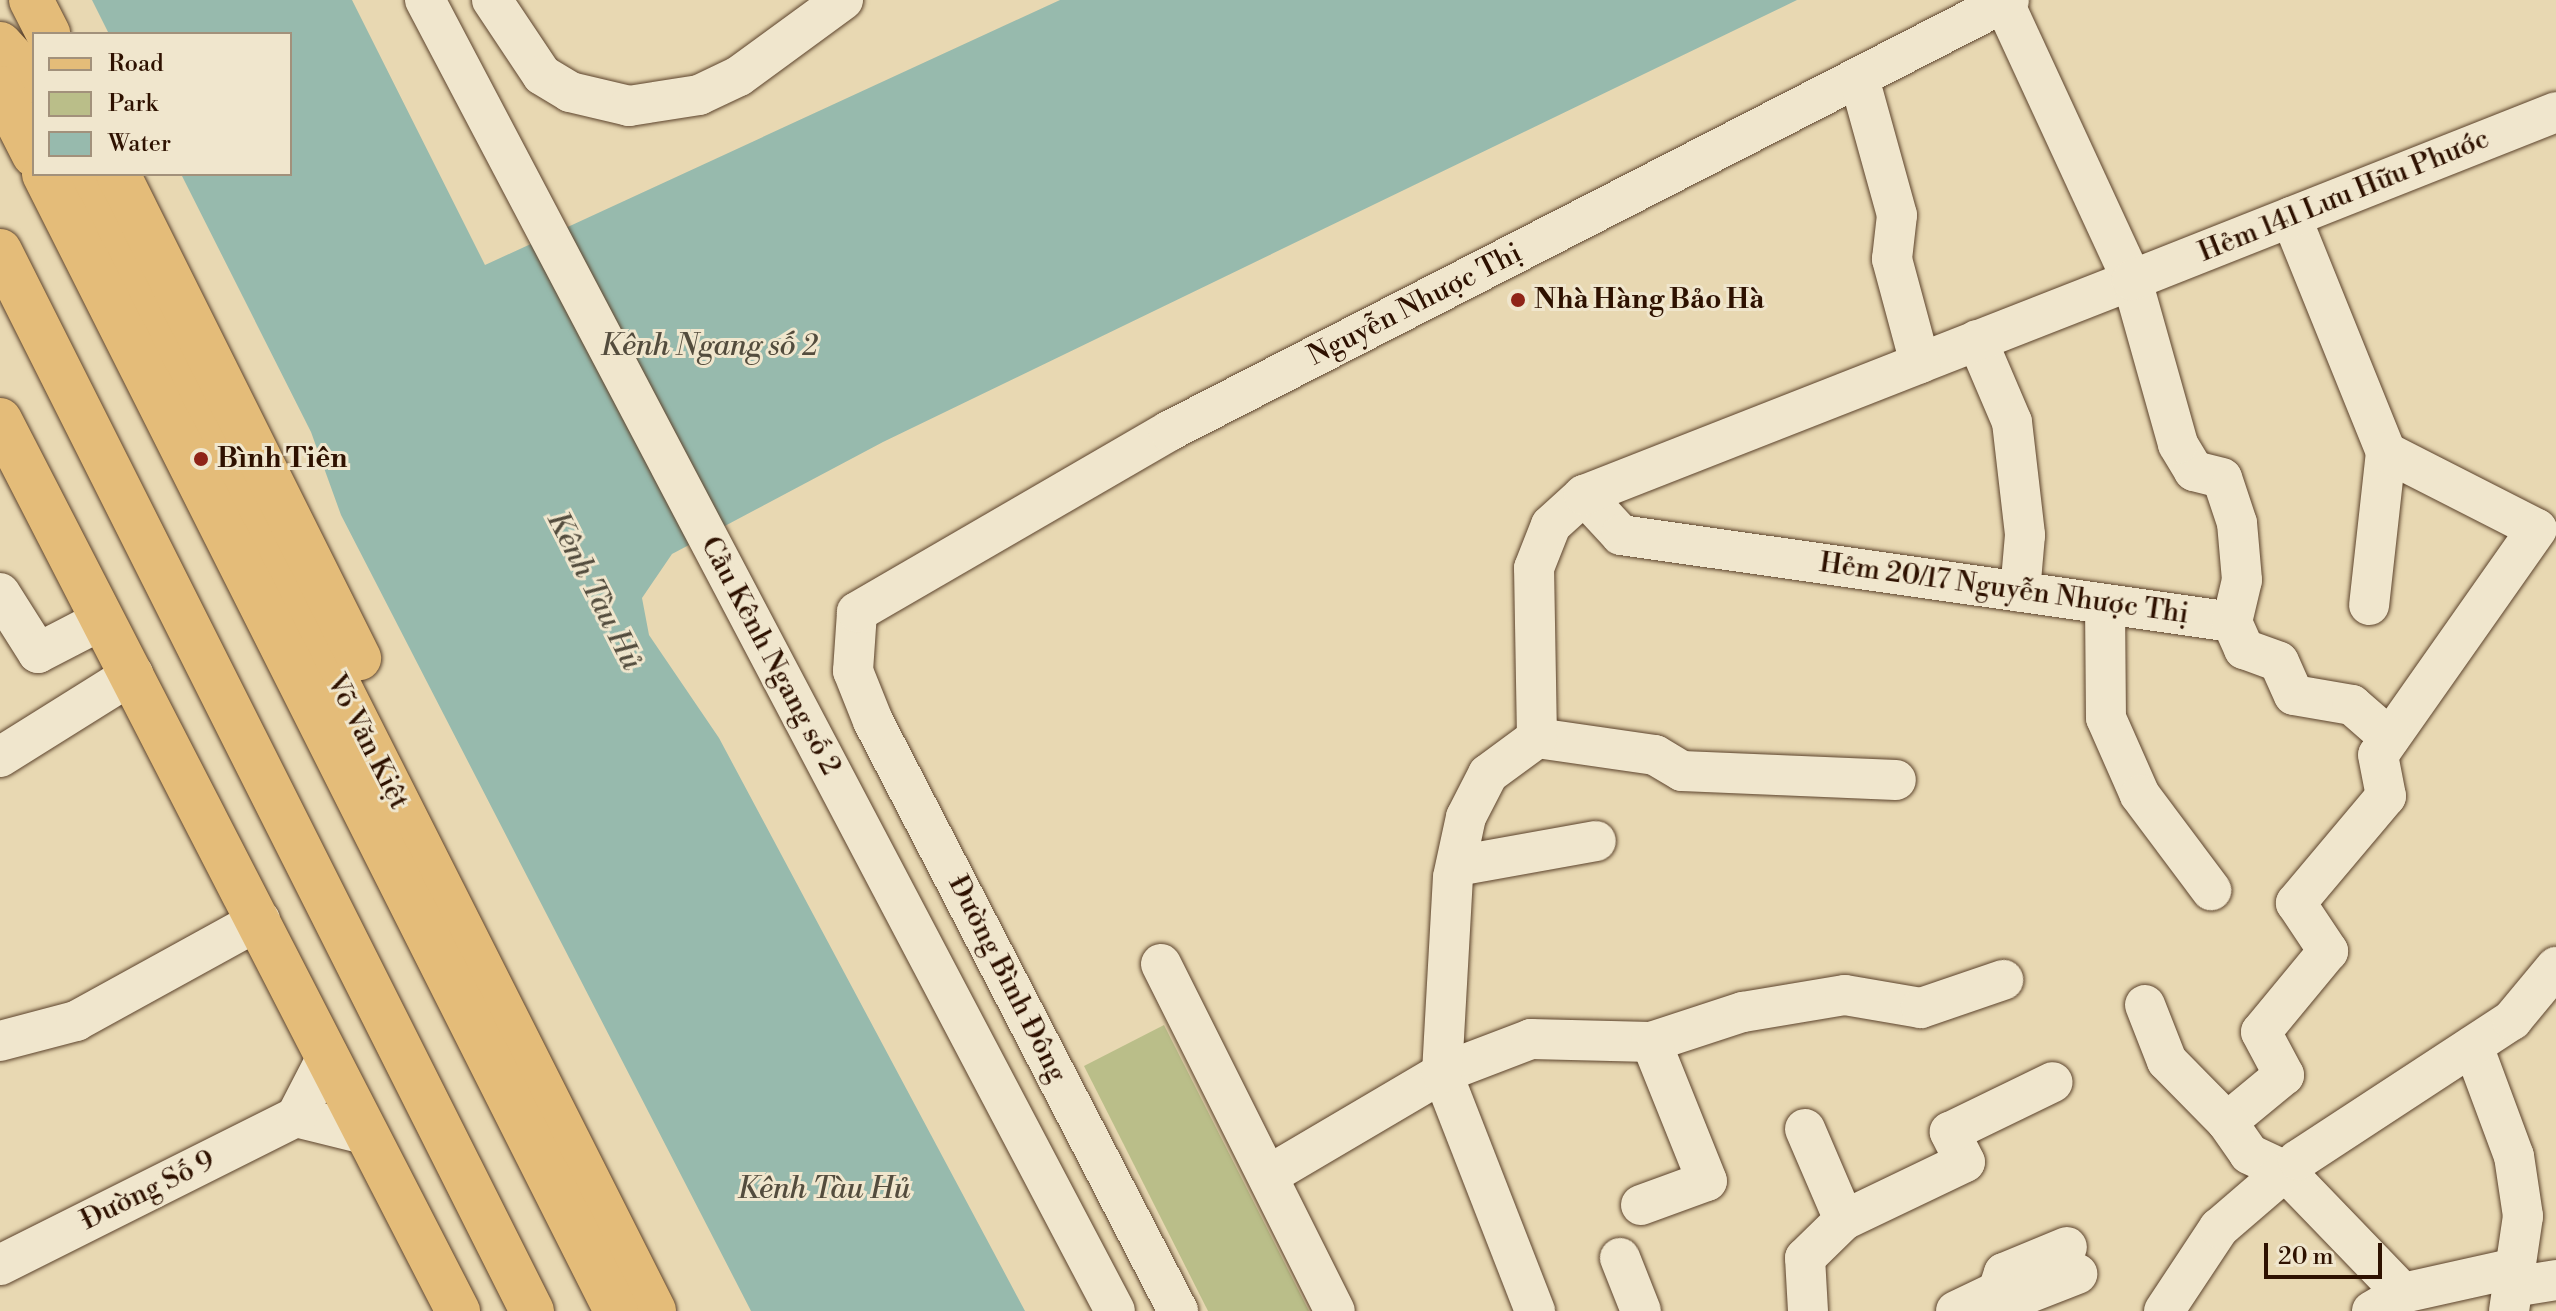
<!DOCTYPE html>
<html>
<head>
<meta charset="utf-8">
<style>
	body { margin:0 }
	#map { position:relative; width:2556px; height:1311px; overflow:hidden; background:#e8d8b2; font-family:"Libre Bodoni",serif }
	div>[style] { position:absolute }
	.green>* { inset:0; background:#babe89 }
	.water>* { inset:0; background:#97baad }
	.roads { filter:drop-shadow(0 0 2px #5c432c) drop-shadow(0 0 2px #5c432c) }
	.minor>* { height:40px; margin:-20px; padding:0 20px; transform-origin:20px; border-radius:20px; background:#f0e6cd }
	.major>* { height:44px; margin:-22px; padding:0 22px; transform-origin:22px; border-radius:22px; background:#e4bc79 }
	.highway>* { height:44px; margin:-22px; padding:0 22px; transform-origin:22px; border-radius:22px; background:#e4bc79 }
	.dots>* { width:22px; height:22px; translate:-50% -50%; box-sizing:border-box; border:4px solid #f0e6cd; border-radius:50% }
	span { translate:-50% -50%; white-space:nowrap; text-align:center; line-height:1.15; -webkit-text-stroke:6px #f0e6cd; paint-order:stroke }
	.street-label { font-size:28px; color:#2e1100 }
	.poi-label { font-size:28px; color:#2e1100; font-weight:700 }
	.left { translate:0 -50%; text-align:left }
	.water-label { font-size:30px; color:#534c3d; font-style:italic }
	.legend { position:absolute; left:32px; top:32px; width:260px; height:144px; box-sizing:border-box; background:#f0e6cd; border:2px solid #a2917b; margin:0; padding:10px 14px; list-style:none; font-size:24px; color:#2e1100 }
	.legend li { display:flex; align-items:center; gap:16px; height:40px }
	.legend b { width:40px; border:2px solid #a2917b }
	.scale { position:absolute; left:2264px; top:1243px; width:118px; height:36px; box-sizing:border-box; border:4px solid #2e1100; border-top:0; padding-left:10px; font-size:24px; line-height:28px; white-space:nowrap; color:#2e1100; -webkit-text-stroke:6px #f0e6cd; paint-order:stroke }
</style>
</head>
<body>
<div id="map">
	<div class="green">
		<i style="clip-path:polygon(1164px 1025px,1309px 1311px,1208px 1311px,1084px 1066px)"></i>
	</div>
	<div class="water">
		<i style="clip-path:polygon(92px 0,352px 0,485px 265px,1060px 0,1797px 0,883px 442px,672px 554px,642px 598px,649px 635px,719px 738px,1025px 1311px,751px 1311px,341px 515px,311px 432px,181px 174px,290px 174px,290px 34px,109px 34px)"></i>
	</div>
	<div class="roads">
		<div class="minor">
			<i style="left:425px;top:0;width:1481px;rotate:62.24deg"></i>
			<i style="left:492px;top:0;width:90px;rotate:56.3deg"></i>
			<i style="left:542px;top:75px;width:33px;rotate:31deg"></i>
			<i style="left:570px;top:92px;width:61px;rotate:13.3deg"></i>
			<i style="left:629px;top:106px;width:71px;rotate:-8.9deg"></i>
			<i style="left:699px;top:95px;width:44px;rotate:-25.4deg"></i>
			<i style="left:739px;top:76px;width:129px;rotate:-36.2deg"></i>
			<i style="left:2291px;top:217px;width:253px;rotate:68deg"></i>
			<i style="left:2386px;top:452px;width:154px;rotate:96.3deg"></i>
			<i style="left:1977px;top:340px;width:89px;rotate:66.9deg"></i>
			<i style="left:2012px;top:422px;width:114px;rotate:83.4deg"></i>
			<i style="left:2025px;top:535px;width:57px;rotate:95deg"></i>
			<i style="left:1920px;top:363px;width:228px;rotate:-21.4deg"></i>
			<i style="left:2132px;top:280px;width:305px;rotate:-114.8deg"></i>
			<i style="left:2386px;top:452px;width:169px;rotate:27deg"></i>
			<i style="left:2537px;top:529px;width:276px;rotate:125.1deg"></i>
			<i style="left:2378px;top:755px;width:42px;rotate:79deg"></i>
			<i style="left:2386px;top:796px;width:140px;rotate:130.1deg"></i>
			<i style="left:2296px;top:903px;width:58px;rotate:56.3deg"></i>
			<i style="left:2328px;top:951px;width:105px;rotate:129.6deg"></i>
			<i style="left:2261px;top:1032px;width:49px;rotate:61.9deg"></i>
			<i style="left:2284px;top:1075px;width:74px;rotate:140.5deg"></i>
			<i style="left:2227px;top:1122px;width:39px;rotate:55deg"></i>
			<i style="left:2249px;top:1154px;width:40px;rotate:25deg"></i>
			<i style="left:2285px;top:1171px;width:170px;rotate:46deg"></i>
			<i style="left:1584px;top:495px;width:54px;rotate:47.2deg"></i>
			<i style="left:1621px;top:535px;width:617px;rotate:8.1deg"></i>
			<i style="left:2232px;top:622px;width:30px;rotate:66deg"></i>
			<i style="left:2244px;top:649px;width:37px;rotate:20deg"></i>
			<i style="left:2279px;top:662px;width:36px;rotate:66deg"></i>
			<i style="left:2294px;top:695px;width:59px;rotate:9.8deg"></i>
			<i style="left:2352px;top:705px;width:50px;rotate:41deg"></i>
			<i style="left:0;top:593px;width:71px;rotate:57.7deg"></i>
			<i style="left:38px;top:653px;width:74px;rotate:-27.3deg"></i>
			<i style="left:2105px;top:604px;width:114px;rotate:89.5deg"></i>
			<i style="left:2106px;top:718px;width:84px;rotate:66.2deg"></i>
			<i style="left:2140px;top:795px;width:119px;rotate:53.2deg"></i>
			<i style="left:2232px;top:622px;width:43px;rotate:-76.6deg"></i>
			<i style="left:2242px;top:580px;width:57px;rotate:-95deg"></i>
			<i style="left:2237px;top:523px;width:47px;rotate:-108.4deg"></i>
			<i style="left:2222px;top:478px;width:29px;rotate:-166deg"></i>
			<i style="left:2194px;top:471px;width:31px;rotate:-121deg"></i>
			<i style="left:2178px;top:444px;width:170px;rotate:-105.7deg"></i>
			<i style="left:2132px;top:280px;width:456px;rotate:-21.6deg"></i>
			<i style="left:1537px;top:738px;width:119px;rotate:8.2deg"></i>
			<i style="left:1655px;top:755px;width:31px;rotate:31deg"></i>
			<i style="left:1682px;top:771px;width:214px;rotate:2.4deg"></i>
			<i style="left:0;top:757px;width:157px;rotate:-32deg"></i>
			<i style="left:1457px;top:866px;width:141px;rotate:-10.2deg"></i>
			<i style="left:1161px;top:964px;width:388px;rotate:63.4deg"></i>
			<i style="left:2145px;top:1005px;width:60px;rotate:68.6deg"></i>
			<i style="left:2167px;top:1061px;width:86px;rotate:45.5deg"></i>
			<i style="left:0;top:1041px;width:79px;rotate:-14.7deg"></i>
			<i style="left:76px;top:1021px;width:210px;rotate:-28.8deg"></i>
			<i style="left:2473px;top:1046px;width:117px;rotate:69.6deg"></i>
			<i style="left:2514px;top:1156px;width:61px;rotate:81.5deg"></i>
			<i style="left:2523px;top:1216px;width:96px;rotate:98.4deg"></i>
			<i style="left:296px;top:1117px;width:75px;rotate:13.9deg"></i>
			<i style="left:1805px;top:1129px;width:99px;rotate:66.8deg"></i>
			<i style="left:1269px;top:1175px;width:201px;rotate:-30.5deg"></i>
			<i style="left:1442px;top:1073px;width:95px;rotate:-20.9deg"></i>
			<i style="left:1531px;top:1039px;width:120px;rotate:1.4deg"></i>
			<i style="left:1651px;top:1042px;width:97px;rotate:-18.1deg"></i>
			<i style="left:1743px;top:1012px;width:103px;rotate:-9.5deg"></i>
			<i style="left:1845px;top:995px;width:77px;rotate:9.7deg"></i>
			<i style="left:1921px;top:1008px;width:87px;rotate:-18.9deg"></i>
			<i style="left:1641px;top:1205px;width:70px;rotate:-20deg"></i>
			<i style="left:1707px;top:1181px;width:150px;rotate:-111.9deg"></i>
			<i style="left:1620px;top:1258px;width:57px;rotate:68.4deg"></i>
			<i style="left:0;top:1265px;width:331px;rotate:-26.6deg"></i>
			<i style="left:296px;top:1117px;width:70px;rotate:-62.7deg"></i>
			<i style="left:2513px;top:1287px;width:44px;rotate:-9.2deg"></i>
			<i style="left:1998px;top:1291px;width:19px;rotate:-72deg"></i>
			<i style="left:2004px;top:1273px;width:68px;rotate:-22.4deg"></i>
			<i style="left:1178px;top:1311px;width:664px;rotate:-117.34deg"></i>
			<i style="left:873px;top:721px;width:54px;rotate:-111.8deg"></i>
			<i style="left:853px;top:671px;width:59px;rotate:-86.1deg"></i>
			<i style="left:857px;top:612px;width:361px;rotate:-30.1deg"></i>
			<i style="left:1169px;top:431px;width:944px;rotate:-27.16deg"></i>
			<i style="left:1535px;top:1311px;width:256px;rotate:-111.3deg"></i>
			<i style="left:1442px;top:1073px;width:196px;rotate:-86.8deg"></i>
			<i style="left:1453px;top:877px;width:61px;rotate:-77.8deg"></i>
			<i style="left:1466px;top:817px;width:48px;rotate:-62.9deg"></i>
			<i style="left:1488px;top:774px;width:61px;rotate:-36.3deg"></i>
			<i style="left:1537px;top:738px;width:170px;rotate:-91deg"></i>
			<i style="left:1534px;top:568px;width:46px;rotate:-68.4deg"></i>
			<i style="left:1551px;top:525px;width:45px;rotate:-42.3deg"></i>
			<i style="left:1584px;top:495px;width:361px;rotate:-21.4deg"></i>
			<i style="left:1920px;top:363px;width:108px;rotate:-105.1deg"></i>
			<i style="left:1892px;top:259px;width:44px;rotate:-83.5deg"></i>
			<i style="left:1897px;top:215px;width:142px;rotate:-105.5deg"></i>
			<i style="left:1808px;top:1311px;width:53px;rotate:-93.2deg"></i>
			<i style="left:1805px;top:1258px;width:54px;rotate:-44.3deg"></i>
			<i style="left:1844px;top:1220px;width:134px;rotate:-25.6deg"></i>
			<i style="left:1965px;top:1162px;width:34px;rotate:-117deg"></i>
			<i style="left:1950px;top:1132px;width:114px;rotate:-25.9deg"></i>
			<i style="left:1956px;top:1311px;width:47px;rotate:-25.5deg"></i>
			<i style="left:1998px;top:1291px;width:19px;rotate:21deg"></i>
			<i style="left:2016px;top:1298px;width:66px;rotate:-21.5deg"></i>
			<i style="left:2164px;top:1311px;width:100px;rotate:-56.5deg"></i>
			<i style="left:2219px;top:1228px;width:104px;rotate:-40.7deg"></i>
			<i style="left:2298px;top:1160px;width:256px;rotate:-33.2deg"></i>
			<i style="left:2512px;top:1020px;width:69px;rotate:-50.3deg"></i>
			<i style="left:2372px;top:1311px;width:36px;rotate:-30deg"></i>
			<i style="left:2403px;top:1293px;width:115px;rotate:-12.6deg"></i>
		</div>
		<div class="major">
			<i style="left:31px;top:0;width:38px;rotate:63deg"></i>
			<i style="left:0;top:44px;width:50px;rotate:47.4deg"></i>
			<i style="left:81px;top:174px;width:1273px;rotate:63.25deg"></i>
			<i style="left:118px;top:174px;width:541px;rotate:63.53deg"></i>
			<i style="left:0;top:420px;width:1002px;rotate:62.8deg"></i>
		</div>
		<div class="highway">
			<i style="left:0;top:88px;width:75px;rotate:63.1deg"></i>
			<i style="left:44px;top:174px;width:1273px;rotate:63.29deg"></i>
			<i style="left:0;top:251px;width:1186px;rotate:63.35deg"></i>
		</div>
	</div>
	<div class="dots">
		<i style="left:1518px;top:300px;background:#8f2418"></i>
		<i style="left:201px;top:459px;background:#8f2418"></i>
	</div>
	<div class="street-label">
		<span style="left:2344px;top:196px;rotate:-22deg">Hẻm 141 Lưu Hữu Phước</span>
		<span style="left:1415px;top:305px;rotate:-27deg">Nguyễn Nhược Thị</span>
		<span style="left:2004px;top:589px;rotate:8deg">Hẻm 20/17 Nguyễn Nhược Thị</span>
		<span style="left:770px;top:656px;rotate:62deg">Cầu Kênh Ngang số 2</span>
		<span style="left:367px;top:742px;rotate:63deg">Võ Văn Kiệt</span>
		<span style="left:1007px;top:979px;rotate:63deg">Đường Bình Đông</span>
		<span style="left:148px;top:1191px;rotate:-26deg">Đường Số 9</span>
	</div>
	<div class="poi-label">
		<span class="left" style="left:1534px;top:300px">Nhà Hàng Bảo Hà</span>
		<span class="left" style="left:217px;top:459px">Bình Tiên</span>
	</div>
	<div class="water-label">
		<span style="left:709px;top:346px">Kênh Ngang số 2</span>
		<span style="left:594px;top:591px;rotate:63deg">Kênh Tàu Hủ</span>
		<span style="left:824px;top:1189px">Kênh Tàu Hủ</span>
	</div>
	<ul class="legend">
	<li><b style="height:10px;background:#e4bc79"></b>Road</li>
	<li><b style="height:22px;background:#babe89"></b>Park</li>
	<li><b style="height:22px;background:#97baad"></b>Water</li>
	</ul>
	<div class="scale">20 m</div>
</div>
</body>
</html>
